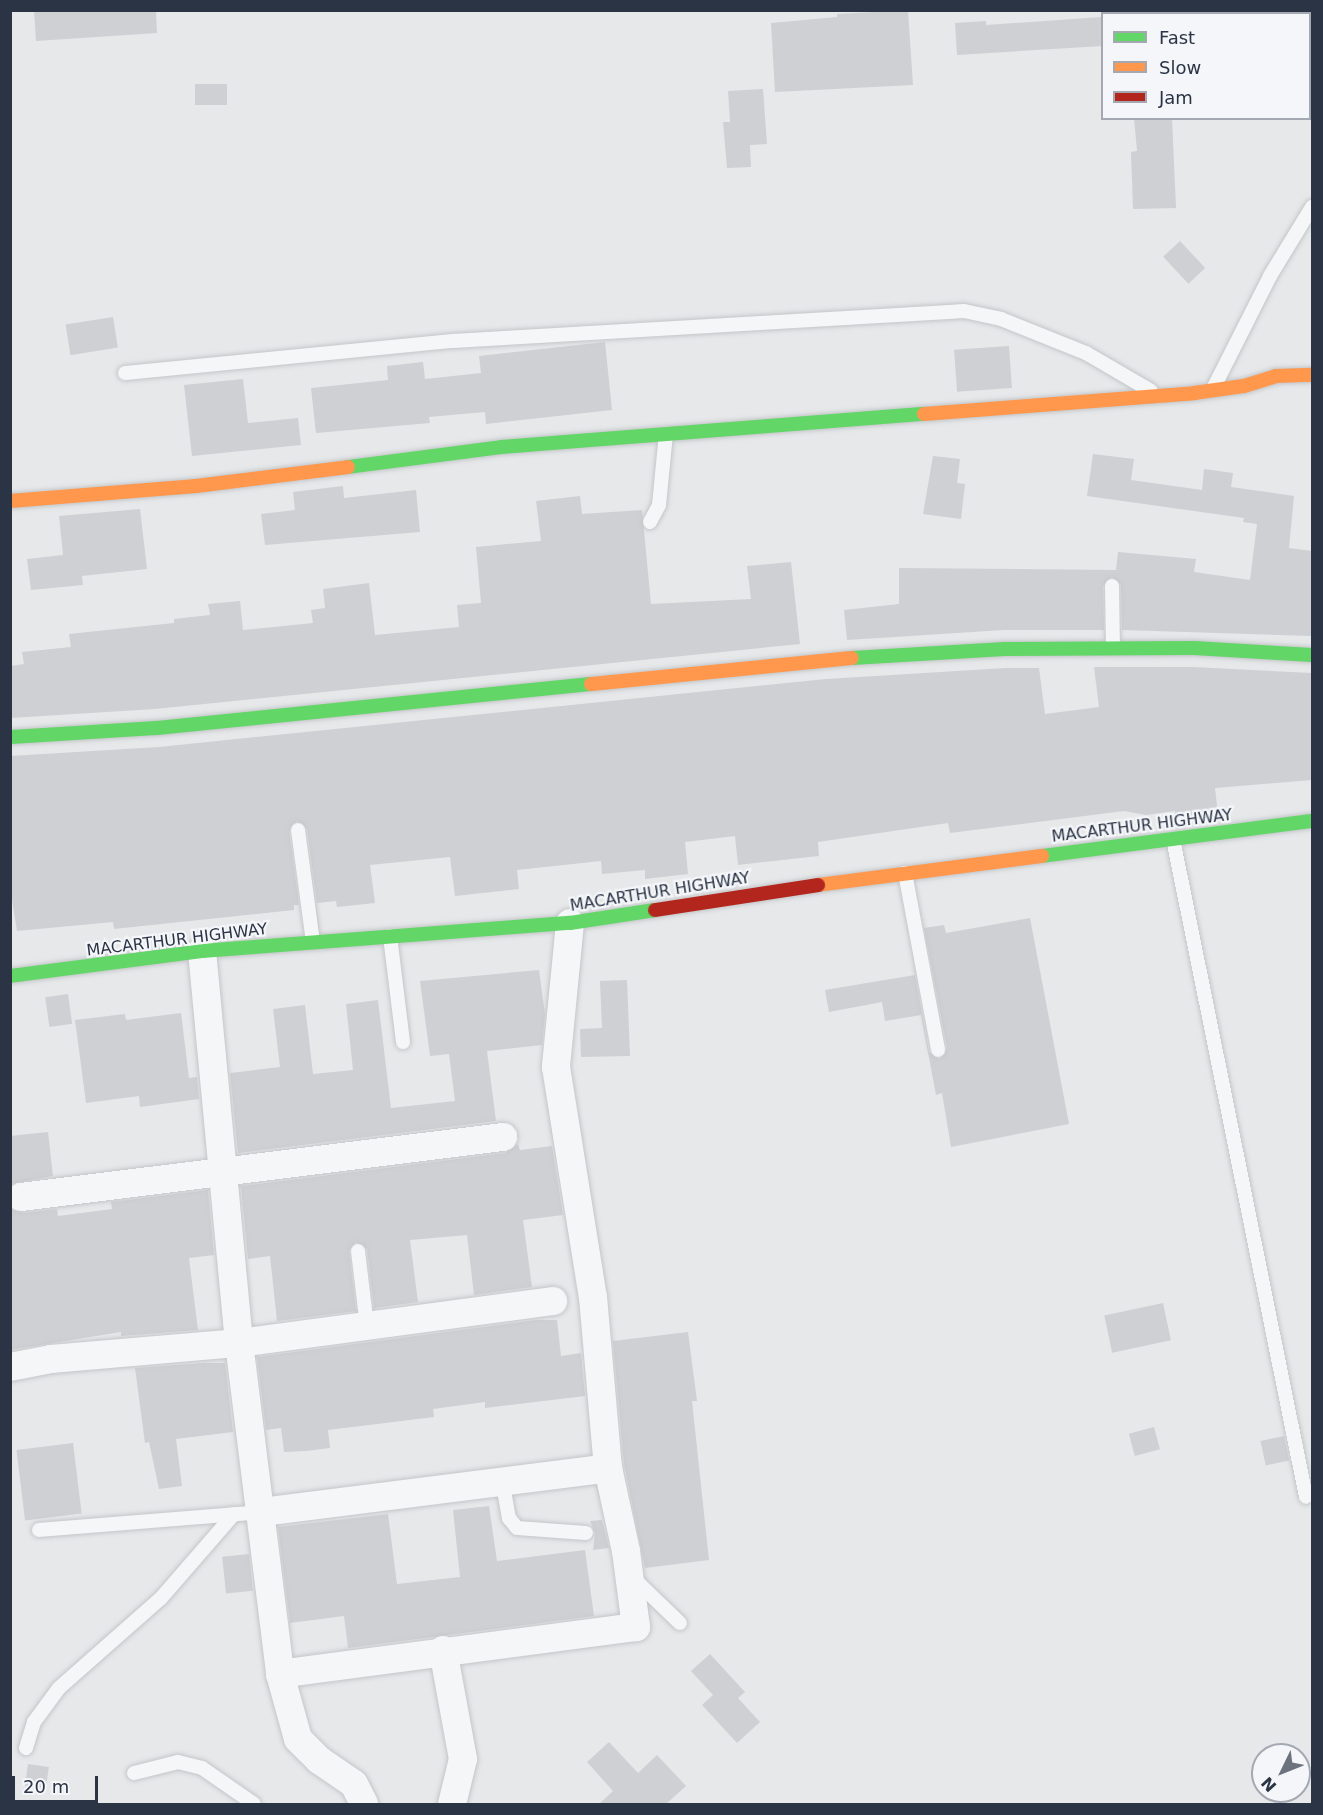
<!DOCTYPE html>
<html>
<head>
<meta charset="utf-8">
<style>
	body { margin:0 }
	#map { position:relative; width:1323px; height:1815px; overflow:hidden; background:#e6e8ea; font-family:"DejaVu Sans",sans-serif }
	div>[style] { position:absolute }
	.building>* { inset:0; background:#ced0d3; transform-origin:0 0 }
	.roads { filter:drop-shadow(0 0 2px #c4c6c8) drop-shadow(0 0 2px #c4c6c8) }
	.lane>* { height:14px; margin:-7px; padding:0 7px; transform-origin:7px; border-radius:7px; background:#f5f6f7 }
	.street>* { height:28px; margin:-14px; padding:0 14px; transform-origin:14px; border-radius:14px; background:#f5f6f7 }
	.fast>* { height:14px; margin:-7px; padding:0 7px; transform-origin:7px; border-radius:7px; background:#63d668 }
	.slow>* { height:14px; margin:-7px; padding:0 7px; transform-origin:7px; border-radius:7px; background:#ff974d }
	.jam>* { height:14px; margin:-7px; padding:0 7px; transform-origin:7px; border-radius:7px; background:#b3261e }
	span { translate:-50% -50%; white-space:nowrap; text-align:center; line-height:1.15; -webkit-text-stroke:4.5px #f4f6f9; paint-order:stroke }
	.street-label { font-size:16px; color:#2b3445 }
	.frame { position:absolute; inset:0; border:12px solid #2b3445; pointer-events:none }
	.legend { position:absolute; left:1101px; top:12px; width:210px; height:108px; box-sizing:border-box; background:#f4f6f9; border:2px solid #a4a8b1; margin:0; padding:8px 10px; list-style:none; font-size:18px; color:#2b3445 }
	.legend li { display:flex; align-items:center; gap:12px; height:30px }
	.legend b { width:30px; border:2px solid #a4a8b1 }
	.north { position:absolute; left:1251px; top:1743px; width:60px; height:60px; box-sizing:border-box; background:#f4f6f9; border:2px solid #a4a8b1; border-radius:50%; rotate:227deg; font-size:16px; font-weight:700; line-height:24px; text-align:center; color:#2b3445 }
	.north::after { content:''; display:block; margin:auto; width:21px; height:27px; background:#6c737f; clip-path:polygon(50% 0,100% 100%,50% 72%,0 100%) }
	.scale { position:absolute; left:12px; top:1776px; width:86px; height:27px; box-sizing:border-box; border:3px solid #2b3445; border-top:0; padding-left:8px; font-size:18px; line-height:21px; white-space:nowrap; color:#2b3445; -webkit-text-stroke:4px #f4f6f9; paint-order:stroke }
</style>
</head>
<body>
<div id="map">
	<div class="building">
		<i style="clip-path:polygon(34px 10px,156px 10px,157px 33px,36px 41px)"></i>
		<i style="clip-path:polygon(908px 10px,913px 85px,775px 92px,771px 23px,837px 17px,837px 14px)"></i>
		<i style="clip-path:polygon(1102px 17px,1102px 46px,957px 55px,955px 23px,986px 21px,986px 25px)"></i>
		<i style="left:195px;top:84px;width:32px;height:21px"></i>
		<i style="clip-path:polygon(763px 89px,767px 144px,750px 145px,751px 167px,727px 168px,723px 122px,730px 122px,728px 91px)"></i>
		<i style="clip-path:polygon(1134px 118px,1172px 118px,1176px 208px,1133px 209px,1131px 152px,1137px 151px)"></i>
		<i style="left:1180px;top:241px;width:37px;height:23px;rotate:47deg"></i>
		<i style="left:113px;top:317px;width:31px;height:48px;rotate:81deg"></i>
		<i style="clip-path:polygon(605px 342px,612px 410px,486px 424px,485px 412px,429px 417px,430px 423px,316px 433px,311px 388px,388px 380px,387px 366px,423px 362px,425px 379px,481px 373px,479px 356px)"></i>
		<i style="left:1009px;top:346px;width:42px;height:55px;rotate:86deg"></i>
		<i style="clip-path:polygon(243px 379px,248px 423px,298px 418px,301px 445px,192px 456px,184px 385px)"></i>
		<i style="clip-path:polygon(1093px 454px,1134px 459px,1131px 480px,1202px 490px,1204px 469px,1233px 473px,1231px 487px,1294px 496px,1289px 548px,1312px 551px,1312px 636px,1122px 630px,1121px 585px,1112px 577px,1103px 586px,1104px 630px,1004px 630px,847px 640px,844px 610px,899px 604px,899px 568px,1116px 570px,1118px 552px,1196px 559px,1194px 572px,1250px 580px,1257px 524px,1243px 522px,1244px 518px,1087px 496px)"></i>
		<i style="clip-path:polygon(933px 456px,960px 459px,957px 483px,965px 484px,961px 519px,923px 514px)"></i>
		<i style="clip-path:polygon(343px 486px,344px 498px,416px 490px,420px 532px,265px 545px,261px 514px,295px 510px,293px 492px)"></i>
		<i style="clip-path:polygon(580px 496px,582px 514px,642px 510px,651px 604px,751px 599px,747px 566px,791px 562px,800px 644px,155px 709px,10px 718px,10px 666px,24px 664px,22px 652px,71px 647px,69px 634px,174px 623px,174px 619px,210px 615px,208px 604px,240px 601px,243px 630px,313px 623px,311px 610px,325px 608px,323px 589px,369px 583px,375px 635px,459px 627px,457px 605px,481px 603px,476px 547px,541px 541px,536px 501px)"></i>
		<i style="clip-path:polygon(140px 509px,147px 569px,82px 576px,83px 585px,31px 590px,27px 559px,63px 555px,59px 516px)"></i>
		<i style="clip-path:polygon(1094px 667px,1193px 667px,1312px 673px,1312px 780px,1215px 788px,1218px 814px,1175px 820px,1175px 811px,1146px 815px,1124px 811px,950px 833px,948px 823px,818px 842px,819px 856px,738px 865px,735px 836px,685px 842px,688px 874px,645px 879px,645px 870px,602px 874px,601px 861px,517px 870px,519px 889px,455px 896px,450px 857px,370px 865px,375px 903px,337px 907px,336px 901px,317px 903px,307px 829px,297px 821px,289px 831px,299px 905px,294px 905px,294px 910px,114px 929px,113px 922px,17px 931px,10px 887px,10px 756px,159px 747px,826px 679px,1006px 668px,1039px 668px,1045px 714px,1099px 707px)"></i>
		<i style="clip-path:polygon(1030px 918px,1069px 1124px,951px 1147px,942px 1093px,936px 1095px,921px 1015px,885px 1021px,882px 1002px,829px 1012px,825px 990px,915px 975px,929px 1052px,940px 1059px,947px 1048px,924px 928px,944px 925px,946px 933px)"></i>
		<i style="clip-path:polygon(539px 970px,545px 1014px,542px 1045px,487px 1051px,496px 1121px,238px 1153px,230px 1073px,280px 1067px,273px 1009px,305px 1005px,313px 1074px,353px 1070px,346px 1004px,378px 1000px,391px 1108px,455px 1101px,449px 1054px,430px 1056px,420px 981px)"></i>
		<i style="clip-path:polygon(627px 980px,630px 1056px,581px 1057px,580px 1029px,602px 1028px,600px 981px)"></i>
		<i style="left:68px;top:994px;width:30px;height:23px;rotate:82deg"></i>
		<i style="clip-path:polygon(181px 1013px,189px 1078px,197px 1077px,199px 1099px,140px 1107px,139px 1096px,86px 1103px,75px 1020px,125px 1014px,126px 1020px)"></i>
		<i style="clip-path:polygon(48px 1132px,53px 1176px,10px 1184px,10px 1136px)"></i>
		<i style="clip-path:polygon(518px 1144px,520px 1150px,552px 1146px,563px 1215px,523px 1220px,532px 1287px,474px 1295px,467px 1235px,410px 1240px,418px 1302px,374px 1308px,367px 1249px,356px 1242px,349px 1251px,356px 1311px,277px 1321px,270px 1256px,248px 1259px,241px 1186px,505px 1153px)"></i>
		<i style="clip-path:polygon(208px 1190px,214px 1255px,189px 1258px,198px 1330px,121px 1336px,121px 1332px,10px 1350px,10px 1209px,23px 1213px,57px 1209px,58px 1216px,112px 1209px,111px 1202px)"></i>
		<i style="left:1163px;top:1303px;width:38px;height:60px;rotate:78deg"></i>
		<i style="clip-path:polygon(536px 1320px,557px 1320px,561px 1356px,581px 1353px,585px 1396px,485px 1408px,485px 1402px,433px 1409px,434px 1417px,328px 1430px,330px 1448px,306px 1451px,284px 1452px,281px 1428px,266px 1430px,257px 1357px)"></i>
		<i style="clip-path:polygon(688px 1332px,697px 1401px,692px 1401px,709px 1560px,645px 1568px,624px 1464px,613px 1341px)"></i>
		<i style="clip-path:polygon(202px 1363px,225px 1363px,233px 1432px,176px 1439px,182px 1486px,159px 1489px,149px 1442px,145px 1443px,135px 1368px)"></i>
		<i style="left:1154px;top:1427px;width:23px;height:26px;rotate:75deg"></i>
		<i style="left:1284px;top:1436px;width:25px;height:24px;rotate:78deg"></i>
		<i style="left:73px;top:1443px;width:71px;height:57px;rotate:83deg"></i>
		<i style="clip-path:polygon(489px 1506px,497px 1561px,585px 1550px,594px 1616px,348px 1648px,344px 1616px,290px 1623px,278px 1527px,388px 1514px,397px 1584px,460px 1577px,453px 1510px)"></i>
		<i style="clip-path:polygon(602px 1520px,609px 1548px,593px 1550px,595px 1533px,590px 1521px)"></i>
		<i style="left:249px;top:1554px;width:37px;height:27px;rotate:84deg"></i>
		<i style="clip-path:polygon(710px 1654px,745px 1692px,738px 1698px,760px 1722px,737px 1743px,702px 1705px,713px 1695px,691px 1671px)"></i>
		<i style="clip-path:polygon(609px 1742px,638px 1773px,657px 1755px,686px 1786px,666px 1804px,599px 1804px,613px 1791px,587px 1762px)"></i>
		<i style="left:28px;top:1764px;width:21px;height:22px;rotate:8deg"></i>
	</div>
	<div class="roads">
		<div class="lane">
			<i style="left:125px;top:373px;width:330px;rotate:-5.6deg"></i>
			<i style="left:453px;top:341px;width:512px;rotate:-3.36deg"></i>
			<i style="left:964px;top:311px;width:38px;rotate:12deg"></i>
			<i style="left:1001px;top:319px;width:92px;rotate:21.8deg"></i>
			<i style="left:1086px;top:353px;width:75px;rotate:30.3deg"></i>
			<i style="left:1213px;top:389px;width:127px;rotate:-63.2deg"></i>
			<i style="left:1270px;top:276px;width:81px;rotate:-58.7deg"></i>
			<i style="left:650px;top:522px;width:19px;rotate:-62deg"></i>
			<i style="left:659px;top:505px;width:71px;rotate:-84.4deg"></i>
			<i style="left:1112px;top:586px;width:62px;rotate:89.1deg"></i>
			<i style="left:298px;top:830px;width:113px;rotate:82.4deg"></i>
			<i style="left:1173px;top:839px;width:671px;rotate:78.57deg"></i>
			<i style="left:905px;top:873px;width:180px;rotate:79.4deg"></i>
			<i style="left:390px;top:936px;width:107px;rotate:83deg"></i>
			<i style="left:358px;top:1251px;width:76px;rotate:83.2deg"></i>
			<i style="left:502px;top:1479px;width:40px;rotate:80deg"></i>
			<i style="left:509px;top:1518px;width:13px;rotate:51deg"></i>
			<i style="left:517px;top:1528px;width:69px;rotate:4.1deg"></i>
			<i style="left:39px;top:1530px;width:224px;rotate:-4.6deg"></i>
			<i style="left:633px;top:1578px;width:65px;rotate:43.8deg"></i>
			<i style="left:26px;top:1748px;width:27px;rotate:-73deg"></i>
			<i style="left:34px;top:1722px;width:42px;rotate:-53.7deg"></i>
			<i style="left:59px;top:1688px;width:136px;rotate:-41.4deg"></i>
			<i style="left:161px;top:1598px;width:111px;rotate:-49deg"></i>
			<i style="left:134px;top:1773px;width:45px;rotate:-14deg"></i>
			<i style="left:178px;top:1762px;width:25px;rotate:14deg"></i>
			<i style="left:202px;top:1768px;width:63px;rotate:34.7deg"></i>
		</div>
		<div class="street">
			<i style="left:570px;top:923px;width:145px;rotate:95.6deg"></i>
			<i style="left:556px;top:1067px;width:233px;rotate:80.9deg"></i>
			<i style="left:593px;top:1297px;width:172px;rotate:85deg"></i>
			<i style="left:202px;top:951px;width:394px;rotate:84.6deg"></i>
			<i style="left:239px;top:1343px;width:334px;rotate:82.9deg"></i>
			<i style="left:280px;top:1674px;width:67px;rotate:74.5deg"></i>
			<i style="left:298px;top:1739px;width:30px;rotate:45deg"></i>
			<i style="left:319px;top:1760px;width:42px;rotate:34.4deg"></i>
			<i style="left:354px;top:1784px;width:22px;rotate:63deg"></i>
			<i style="left:21px;top:1197px;width:486px;rotate:-7.1deg"></i>
			<i style="left:10px;top:1367px;width:42px;rotate:-11deg"></i>
			<i style="left:51px;top:1359px;width:189px;rotate:-4.9deg"></i>
			<i style="left:239px;top:1343px;width:317px;rotate:-7.6deg"></i>
			<i style="left:262px;top:1512px;width:349px;rotate:-7.2deg"></i>
			<i style="left:608px;top:1468px;width:85px;rotate:77.8deg"></i>
			<i style="left:626px;top:1551px;width:77px;rotate:82.5deg"></i>
			<i style="left:636px;top:1627px;width:359px;rotate:172.5deg"></i>
			<i style="left:443px;top:1650px;width:111px;rotate:79.6deg"></i>
			<i style="left:463px;top:1759px;width:46px;rotate:103.7deg"></i>
		</div>
		<div class="fast">
			<i style="left:348px;top:467px;width:155px;rotate:-7.4deg"></i>
			<i style="left:502px;top:447px;width:423px;rotate:-4.5deg"></i>
			<i style="left:852px;top:658px;width:153px;rotate:-3.4deg"></i>
			<i style="left:1005px;top:649px;width:189px;rotate:-0.3deg"></i>
			<i style="left:1194px;top:648px;width:118px;rotate:3.4deg"></i>
			<i style="left:10px;top:737px;width:147px;rotate:-3.5deg"></i>
			<i style="left:157px;top:728px;width:436px;rotate:-5.8deg"></i>
			<i style="left:1042px;top:856px;width:272px;rotate:-7.4deg"></i>
			<i style="left:10px;top:976px;width:194px;rotate:-7.4deg"></i>
			<i style="left:202px;top:951px;width:369px;rotate:-4.4deg"></i>
			<i style="left:570px;top:923px;width:86px;rotate:-8.7deg"></i>
		</div>
		<div class="slow">
			<i style="left:924px;top:414px;width:271px;rotate:-4.4deg"></i>
			<i style="left:1194px;top:393px;width:50px;rotate:-8deg"></i>
			<i style="left:1244px;top:386px;width:34px;rotate:-17deg"></i>
			<i style="left:1276px;top:376px;width:36px;rotate:-2deg"></i>
			<i style="left:10px;top:501px;width:187px;rotate:-4.6deg"></i>
			<i style="left:196px;top:486px;width:153px;rotate:-7.1deg"></i>
			<i style="left:591px;top:684px;width:262px;rotate:-5.7deg"></i>
			<i style="left:818px;top:885px;width:226px;rotate:-7.4deg"></i>
		</div>
		<div class="jam">
			<i style="left:655px;top:910px;width:165px;rotate:-8.7deg"></i>
		</div>
	</div>
	<div class="street-label">
		<span style="left:1142px;top:826px;rotate:-7deg">MACARTHUR HIGHWAY</span>
		<span style="left:660px;top:892px;rotate:-9deg">MACARTHUR HIGHWAY</span>
		<span style="left:177px;top:940px;rotate:-7deg">MACARTHUR HIGHWAY</span>
	</div>
	<div class="frame"></div>
	<ul class="legend">
	<li><b style="height:8px;background:#63d668"></b>Fast</li>
	<li><b style="height:8px;background:#ff974d"></b>Slow</li>
	<li><b style="height:8px;background:#b3261e"></b>Jam</li>
	</ul>
	<div class="north">N</div>
	<div class="scale">20 m</div>
</div>
</body>
</html>
